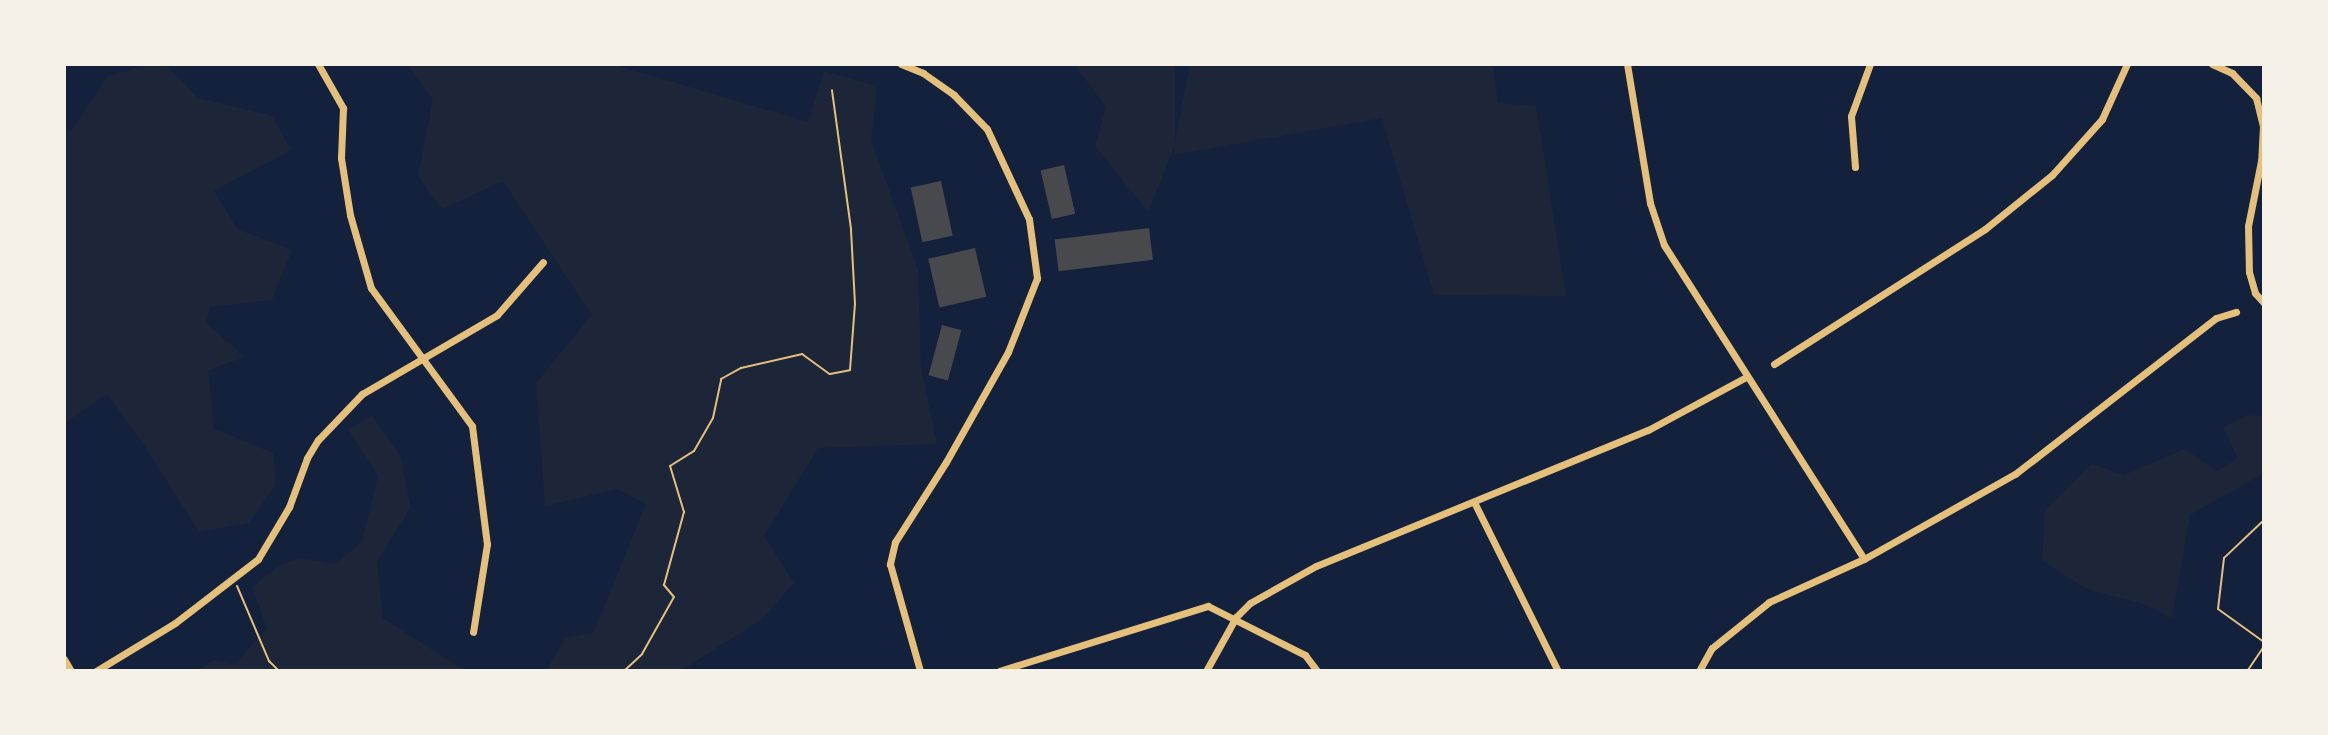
<!DOCTYPE html>
<html>
<head>
<meta charset="utf-8">
<style>
	body { margin:0 }
	#map { position:relative; width:2328px; height:735px; overflow:hidden; background:#14213d; font-family:Barlow,sans-serif }
	div>[style] { position:absolute }
	.green>* { inset:0; background:#1d2539 }
	.building>* { inset:0; background:#48494c; transform-origin:0 0 }
	.path>* { height:2px; margin:-1px; padding:0 1px; transform-origin:1px; border-radius:1px; background:#e5c07b }
	.minor>* { height:7px; margin:-3.5px; padding:0 3.5px; transform-origin:3.5px; border-radius:3.5px; background:#e5c07b }
	span { translate:-50% -50%; white-space:nowrap; text-align:center; line-height:1.15; -webkit-text-stroke:7px #f6f1e7; paint-order:stroke }
	.frame { position:absolute; inset:0; border:66px solid #f6f1e7; pointer-events:none }
</style>
</head>
<body>
<div id="map">
	<div class="green">
		<i style="clip-path:polygon(407px 64px,612px 64px,808px 122px,824px 71px,877px 86px,871px 140px,918px 270px,921px 368px,937px 444px,818px 448px,764px 536px,794px 583px,761px 620px,680px 671px,546px 671px,565px 638px,593px 633px,646px 504px,617px 489px,545px 506px,536px 383px,592px 315px,503px 181px,442px 209px,418px 176px,433px 100px)"></i>
		<i style="clip-path:polygon(1074px 64px,1175px 64px,1175px 143px,1190px 64px,1493px 64px,1498px 103px,1536px 106px,1566px 296px,1434px 295px,1382px 118px,1174px 155px,1175px 145px,1148px 212px,1095px 146px,1106px 107px)"></i>
		<i style="clip-path:polygon(149px 65px,168px 67px,198px 98px,272px 116px,291px 150px,214px 191px,237px 229px,292px 250px,272px 300px,210px 307px,206px 323px,245px 357px,208px 370px,214px 429px,273px 453px,276px 484px,249px 523px,199px 532px,144px 445px,107px 394px,64px 424px,64px 128px,71px 131px,108px 76px)"></i>
		<i style="clip-path:polygon(2249px 415px,2264px 417px,2264px 473px,2190px 515px,2172px 618px,2144px 604px,2087px 589px,2042px 561px,2045px 510px,2092px 464px,2124px 475px,2185px 449px,2217px 471px,2238px 458px,2223px 427px)"></i>
		<i style="clip-path:polygon(372px 416px,401px 457px,410px 508px,377px 562px,383px 618px,465px 671px,198px 671px,214px 660px,235px 664px,267px 629px,252px 587px,277px 567px,299px 558px,336px 564px,362px 542px,378px 476px,348px 429px)"></i>
	</div>
	<div class="building">
		<i style="left:1064px;top:165px;width:50px;height:24px;rotate:77deg"></i>
		<i style="left:941px;top:181px;width:56px;height:31px;rotate:78deg"></i>
		<i style="left:1149px;top:228px;width:32px;height:95px;rotate:83deg"></i>
		<i style="left:975px;top:248px;width:50px;height:48px;rotate:77deg"></i>
		<i style="left:942px;top:325px;width:20px;height:52px;rotate:15deg"></i>
	</div>
	<div class="path">
		<i style="left:2264px;top:520px;width:55px;rotate:136.5deg"></i>
		<i style="left:2224px;top:558px;width:51px;rotate:96.7deg"></i>
		<i style="left:2218px;top:609px;width:57px;rotate:35.7deg"></i>
		<i style="left:237px;top:586px;width:82px;rotate:66.9deg"></i>
		<i style="left:269px;top:661px;width:14px;rotate:45deg"></i>
		<i style="left:2248px;top:670px;width:29px;rotate:-56deg"></i>
		<i style="left:624px;top:671px;width:25px;rotate:-43deg"></i>
		<i style="left:642px;top:654px;width:65px;rotate:-60.7deg"></i>
		<i style="left:674px;top:597px;width:16px;rotate:-130deg"></i>
		<i style="left:664px;top:585px;width:76px;rotate:-74.7deg"></i>
		<i style="left:684px;top:512px;width:48px;rotate:-106.9deg"></i>
		<i style="left:670px;top:466px;width:28px;rotate:-32deg"></i>
		<i style="left:694px;top:451px;width:38px;rotate:-60deg"></i>
		<i style="left:713px;top:418px;width:40px;rotate:-78deg"></i>
		<i style="left:721px;top:379px;width:23px;rotate:-29deg"></i>
		<i style="left:741px;top:368px;width:63px;rotate:-12.9deg"></i>
		<i style="left:802px;top:354px;width:34px;rotate:36deg"></i>
		<i style="left:830px;top:374px;width:20px;rotate:-11deg"></i>
		<i style="left:850px;top:370px;width:66px;rotate:-85.7deg"></i>
		<i style="left:855px;top:304px;width:75px;rotate:-93.1deg"></i>
		<i style="left:851px;top:229px;width:140px;rotate:-97.8deg"></i>
	</div>
	<div class="minor">
		<i style="left:318px;top:64px;width:51px;rotate:60.4deg"></i>
		<i style="left:343px;top:108px;width:50px;rotate:92.3deg"></i>
		<i style="left:341px;top:158px;width:58px;rotate:81deg"></i>
		<i style="left:350px;top:215px;width:76px;rotate:74deg"></i>
		<i style="left:371px;top:288px;width:171px;rotate:53.8deg"></i>
		<i style="left:472px;top:426px;width:119px;rotate:82.8deg"></i>
		<i style="left:487px;top:544px;width:89px;rotate:99deg"></i>
		<i style="left:901px;top:64px;width:24px;rotate:22deg"></i>
		<i style="left:923px;top:73px;width:38px;rotate:35deg"></i>
		<i style="left:954px;top:95px;width:47px;rotate:45.9deg"></i>
		<i style="left:987px;top:129px;width:99px;rotate:65deg"></i>
		<i style="left:1029px;top:219px;width:60px;rotate:82.3deg"></i>
		<i style="left:1037px;top:278px;width:79px;rotate:111.4deg"></i>
		<i style="left:1008px;top:352px;width:126px;rotate:119.4deg"></i>
		<i style="left:946px;top:462px;width:95px;rotate:122.5deg"></i>
		<i style="left:895px;top:542px;width:23px;rotate:103deg"></i>
		<i style="left:890px;top:564px;width:111px;rotate:74.3deg"></i>
		<i style="left:1627px;top:64px;width:141px;rotate:80.6deg"></i>
		<i style="left:1650px;top:203px;width:44px;rotate:71.6deg"></i>
		<i style="left:1664px;top:245px;width:372px;rotate:57.5deg"></i>
		<i style="left:2212px;top:64px;width:22px;rotate:24deg"></i>
		<i style="left:2232px;top:73px;width:35px;rotate:46deg"></i>
		<i style="left:2256px;top:98px;width:29px;rotate:76deg"></i>
		<i style="left:2263px;top:126px;width:35px;rotate:93deg"></i>
		<i style="left:2261px;top:161px;width:66px;rotate:101.3deg"></i>
		<i style="left:2248px;top:226px;width:46px;rotate:88.8deg"></i>
		<i style="left:2249px;top:272px;width:22px;rotate:74deg"></i>
		<i style="left:2255px;top:293px;width:13px;rotate:48deg"></i>
		<i style="left:1855px;top:167px;width:51px;rotate:-94.5deg"></i>
		<i style="left:1851px;top:116px;width:55px;rotate:-69.9deg"></i>
		<i style="left:1774px;top:364px;width:250px;rotate:-32.6deg"></i>
		<i style="left:1985px;top:229px;width:86px;rotate:-38.9deg"></i>
		<i style="left:2052px;top:175px;width:75px;rotate:-48.2deg"></i>
		<i style="left:2102px;top:119px;width:60px;rotate:-65.6deg"></i>
		<i style="left:1474px;top:502px;width:189px;rotate:63.6deg"></i>
		<i style="left:64px;top:659px;width:14px;rotate:60deg"></i>
		<i style="left:96px;top:671px;width:92px;rotate:-31.3deg"></i>
		<i style="left:175px;top:623px;width:105px;rotate:-37.6deg"></i>
		<i style="left:258px;top:559px;width:61px;rotate:-59.2deg"></i>
		<i style="left:289px;top:507px;width:52px;rotate:-69.8deg"></i>
		<i style="left:307px;top:458px;width:21px;rotate:-59deg"></i>
		<i style="left:318px;top:440px;width:64px;rotate:-46.3deg"></i>
		<i style="left:362px;top:394px;width:156px;rotate:-30.3deg"></i>
		<i style="left:497px;top:315px;width:70px;rotate:-49deg"></i>
		<i style="left:999px;top:671px;width:219px;rotate:-17.3deg"></i>
		<i style="left:1208px;top:606px;width:109px;rotate:26.8deg"></i>
		<i style="left:1305px;top:655px;width:20px;rotate:53deg"></i>
		<i style="left:1206px;top:671px;width:62px;rotate:-60.9deg"></i>
		<i style="left:1236px;top:617px;width:20px;rotate:-45deg"></i>
		<i style="left:1250px;top:603px;width:76px;rotate:-29.3deg"></i>
		<i style="left:1316px;top:566px;width:359px;rotate:-22.3deg"></i>
		<i style="left:1648px;top:430px;width:111px;rotate:-28.4deg"></i>
		<i style="left:1699px;top:671px;width:26px;rotate:-61deg"></i>
		<i style="left:1712px;top:648px;width:73px;rotate:-38.9deg"></i>
		<i style="left:1769px;top:602px;width:104px;rotate:-24.4deg"></i>
		<i style="left:1864px;top:559px;width:173px;rotate:-29.4deg"></i>
		<i style="left:2015px;top:474px;width:254px;rotate:-37.8deg"></i>
		<i style="left:2216px;top:318px;width:21px;rotate:-17deg"></i>
	</div>
	<div class="frame"></div>
</div>
</body>
</html>
